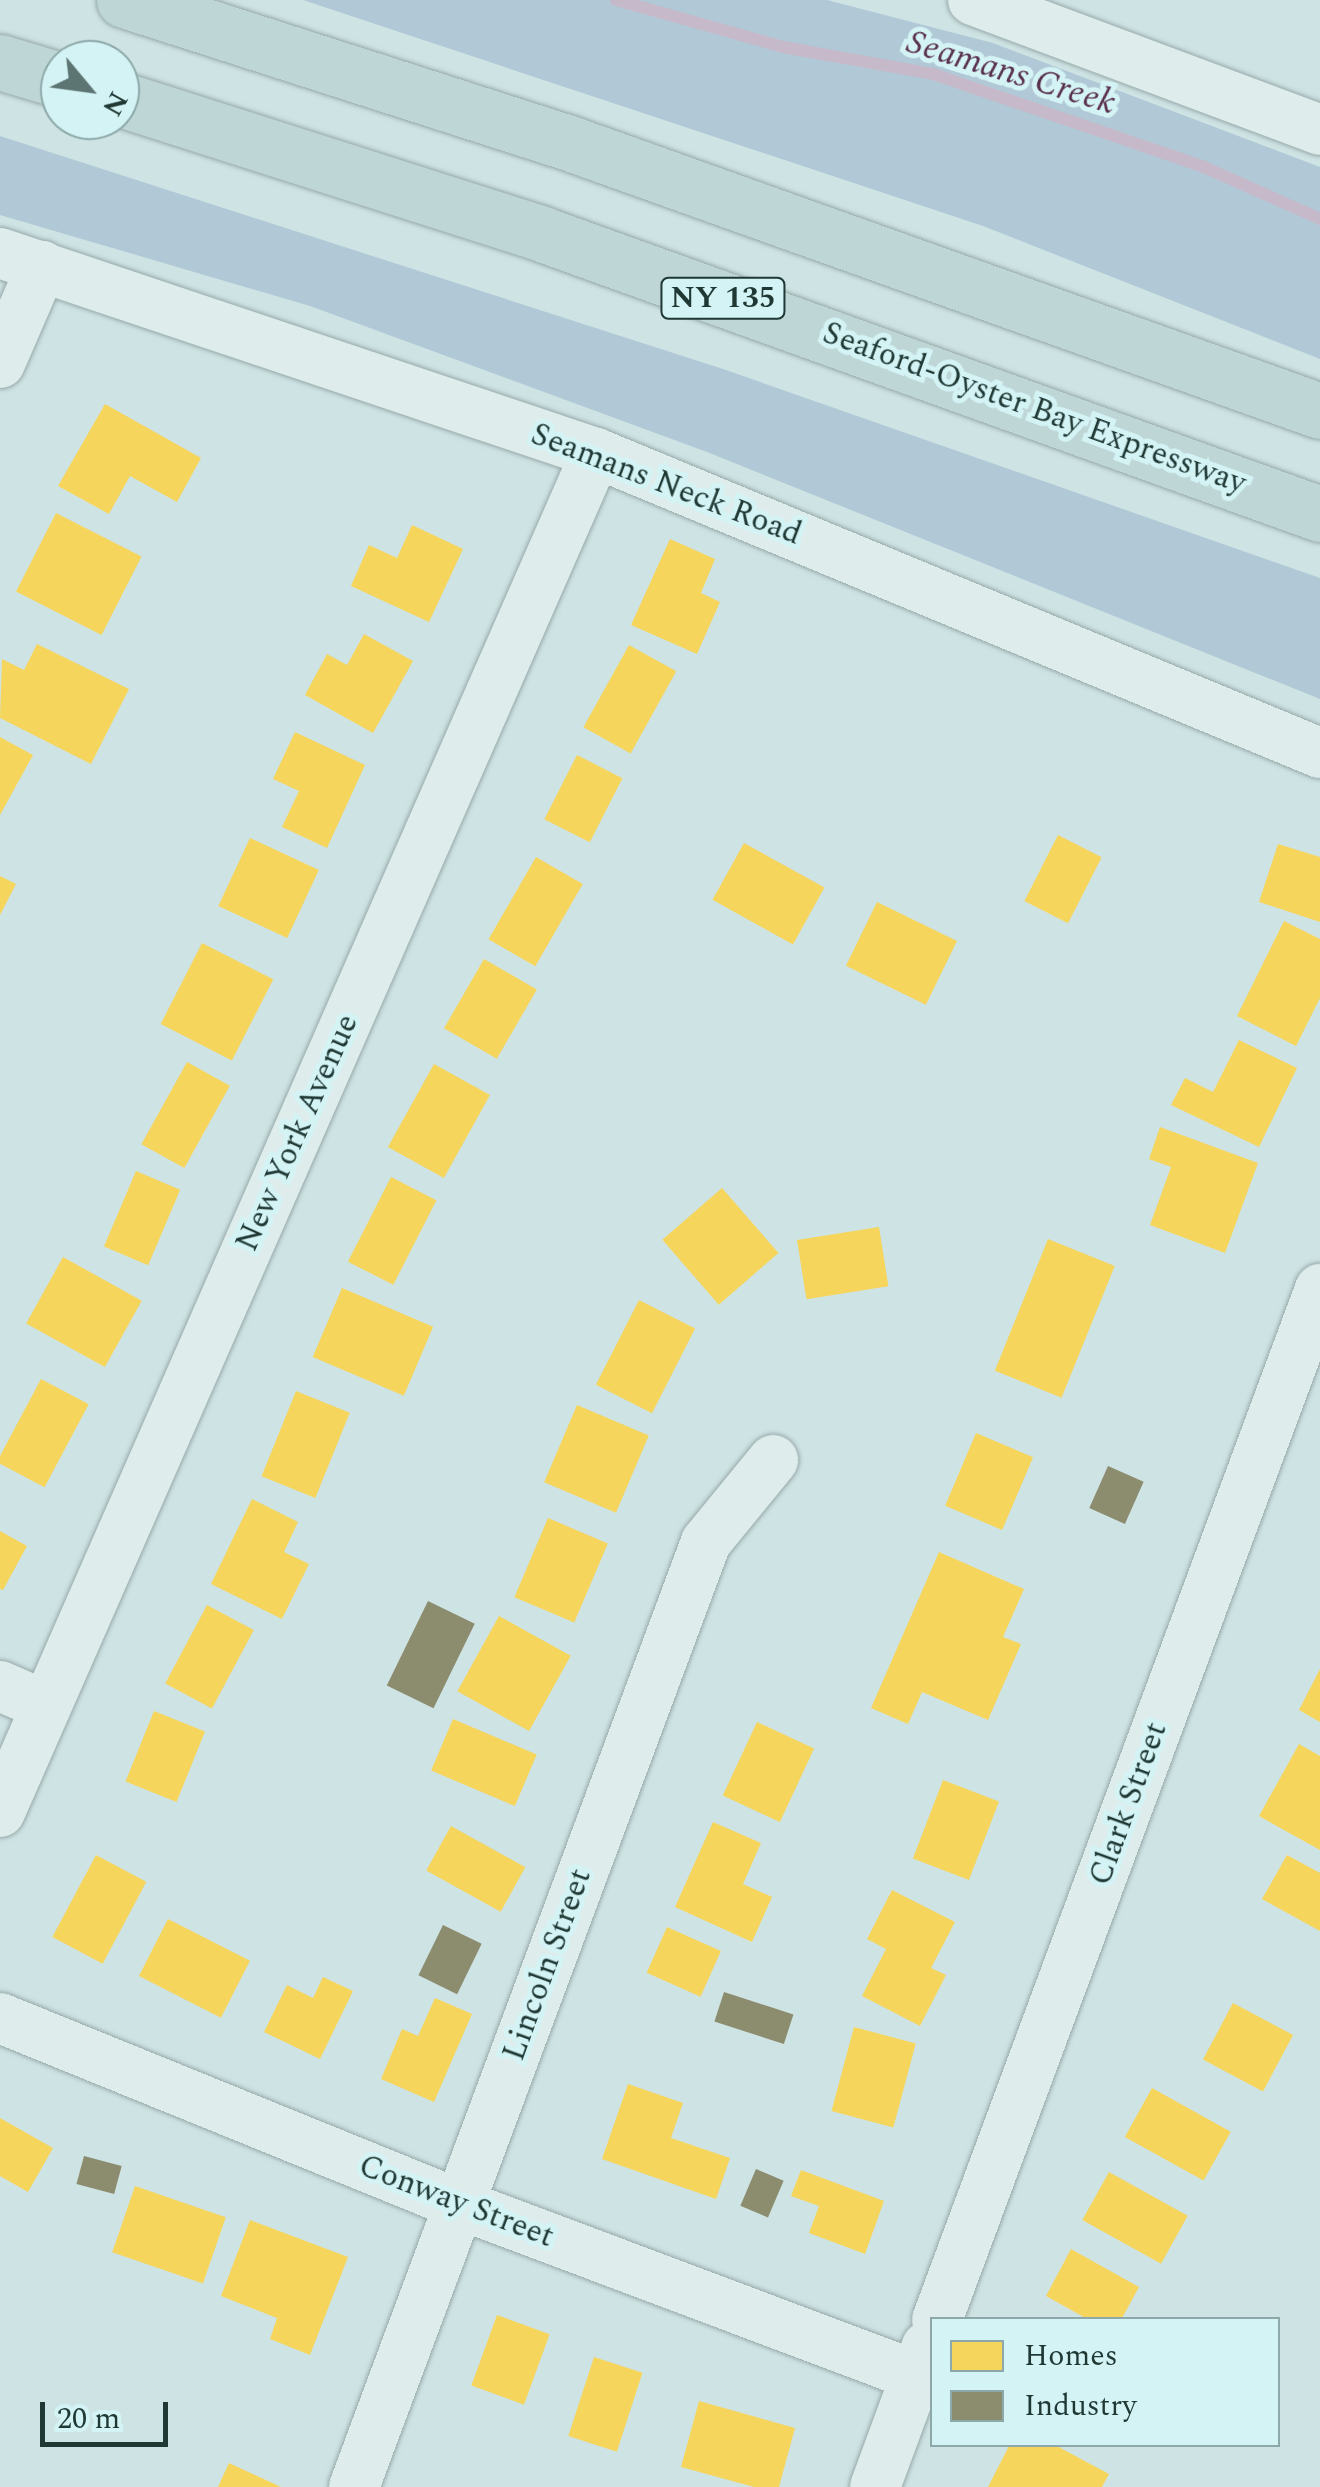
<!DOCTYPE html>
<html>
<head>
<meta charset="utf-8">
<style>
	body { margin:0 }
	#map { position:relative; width:1320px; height:2487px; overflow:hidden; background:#cee3e4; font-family:Spectral,serif }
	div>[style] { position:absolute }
	.green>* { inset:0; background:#b1c9d6 }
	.homes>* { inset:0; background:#f6d55c; transform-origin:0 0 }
	.industry>* { inset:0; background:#8c8c6e; transform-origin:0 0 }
	.stream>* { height:12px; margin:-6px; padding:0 6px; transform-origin:6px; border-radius:6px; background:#c5b9ca }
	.roads { filter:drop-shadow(0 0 2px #97a9a9) drop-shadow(0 0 2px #97a9a9) }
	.minor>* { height:50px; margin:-25px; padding:0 25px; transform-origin:25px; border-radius:25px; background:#dfecec }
	.highway>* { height:55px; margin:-27.5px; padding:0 27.5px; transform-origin:27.5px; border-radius:27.5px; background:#bfd6d6 }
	span { translate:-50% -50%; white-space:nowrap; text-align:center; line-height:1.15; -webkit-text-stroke:10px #d4f3f5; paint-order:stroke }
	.shield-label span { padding:2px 8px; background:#d4f3f5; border:2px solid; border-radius:8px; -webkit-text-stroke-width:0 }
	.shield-label { font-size:30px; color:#1f3834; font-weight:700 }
	.street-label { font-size:32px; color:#1f3834 }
	.water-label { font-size:35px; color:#582f4c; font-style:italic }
	.legend { position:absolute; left:930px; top:2317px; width:350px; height:130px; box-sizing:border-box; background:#d4f3f5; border:2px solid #8ca8a8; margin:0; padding:12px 18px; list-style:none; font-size:30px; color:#1f3834 }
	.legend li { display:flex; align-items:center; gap:20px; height:50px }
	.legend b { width:50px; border:2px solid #8ca8a8 }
	.north { position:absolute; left:40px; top:40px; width:100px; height:100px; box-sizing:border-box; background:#d4f3f5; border:2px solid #8ca8a8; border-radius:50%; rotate:119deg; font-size:28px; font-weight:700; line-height:40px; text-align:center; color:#1f3834 }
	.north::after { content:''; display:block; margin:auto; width:35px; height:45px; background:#5c7472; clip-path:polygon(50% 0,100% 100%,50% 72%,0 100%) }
	.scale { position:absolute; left:40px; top:2402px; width:128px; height:45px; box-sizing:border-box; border:5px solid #1f3834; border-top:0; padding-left:12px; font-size:30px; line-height:35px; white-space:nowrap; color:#1f3834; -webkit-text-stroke:8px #d4f3f5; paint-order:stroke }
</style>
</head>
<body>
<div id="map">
	<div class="green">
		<i style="clip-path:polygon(303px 0,827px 0,993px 43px,1320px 167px,1320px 359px,983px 226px)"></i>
		<i style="clip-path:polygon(0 136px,723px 369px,1320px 578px,1320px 699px,707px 452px,310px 306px,0 215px)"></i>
	</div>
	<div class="homes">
		<i style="clip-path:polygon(105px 404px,201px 458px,177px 502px,130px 476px,109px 514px,58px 486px)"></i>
		<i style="left:56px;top:513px;width:96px;height:88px;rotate:27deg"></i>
		<i style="clip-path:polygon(412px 525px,463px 549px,429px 622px,351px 586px,369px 545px,397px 558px)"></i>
		<i style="clip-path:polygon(670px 539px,715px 559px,701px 593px,720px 602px,697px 654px,631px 625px)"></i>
		<i style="clip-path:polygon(364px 634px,413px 661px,373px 733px,305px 695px,327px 654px,347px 665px)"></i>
		<i style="clip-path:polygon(37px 644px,129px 689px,91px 764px,0 718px,2px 659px,24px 670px)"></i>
		<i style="left:629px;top:645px;width:54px;height:94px;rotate:29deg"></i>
		<i style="clip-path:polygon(295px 732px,365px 765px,327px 848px,282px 827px,299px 791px,273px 779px)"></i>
		<i style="clip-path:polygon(0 737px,33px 755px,0 815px)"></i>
		<i style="left:577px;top:755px;width:51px;height:72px;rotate:27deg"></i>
		<i style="left:1058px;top:835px;width:49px;height:74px;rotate:27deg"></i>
		<i style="left:250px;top:838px;width:76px;height:75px;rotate:25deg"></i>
		<i style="left:744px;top:843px;width:92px;height:65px;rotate:29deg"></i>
		<i style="clip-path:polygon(1278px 844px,1320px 857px,1320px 922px,1259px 902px)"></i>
		<i style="left:536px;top:857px;width:54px;height:95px;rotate:30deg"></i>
		<i style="clip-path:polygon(0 876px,16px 884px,0 915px)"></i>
		<i style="left:877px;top:902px;width:89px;height:71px;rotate:26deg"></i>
		<i style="clip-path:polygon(1284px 921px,1320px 939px,1320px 998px,1296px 1046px,1237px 1016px)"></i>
		<i style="left:202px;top:943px;width:80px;height:91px;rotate:27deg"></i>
		<i style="left:484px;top:959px;width:61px;height:80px;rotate:30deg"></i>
		<i style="clip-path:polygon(1239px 1040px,1297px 1068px,1259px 1147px,1171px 1105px,1185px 1078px,1213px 1092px)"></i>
		<i style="left:187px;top:1062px;width:49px;height:94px;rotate:29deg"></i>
		<i style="left:434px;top:1064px;width:64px;height:95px;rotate:29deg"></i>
		<i style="clip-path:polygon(1160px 1127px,1258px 1163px,1225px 1253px,1150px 1225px,1171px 1167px,1149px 1159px)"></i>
		<i style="left:136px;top:1171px;width:48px;height:82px;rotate:23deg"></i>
		<i style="left:391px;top:1177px;width:51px;height:95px;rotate:27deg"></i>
		<i style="left:722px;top:1188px;width:86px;height:79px;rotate:49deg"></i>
		<i style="left:879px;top:1227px;width:60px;height:83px;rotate:81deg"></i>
		<i style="left:1048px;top:1239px;width:72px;height:142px;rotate:22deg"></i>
		<i style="left:63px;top:1257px;width:90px;height:76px;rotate:29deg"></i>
		<i style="left:342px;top:1288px;width:99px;height:75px;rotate:23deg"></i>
		<i style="left:639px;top:1300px;width:63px;height:95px;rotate:27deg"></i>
		<i style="left:41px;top:1379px;width:54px;height:94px;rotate:28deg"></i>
		<i style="left:296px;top:1391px;width:58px;height:92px;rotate:22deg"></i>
		<i style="left:577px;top:1405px;width:78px;height:84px;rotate:23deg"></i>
		<i style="left:976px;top:1433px;width:62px;height:79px;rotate:23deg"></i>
		<i style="clip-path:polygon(252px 1499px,298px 1522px,284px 1552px,309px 1564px,282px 1619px,211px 1584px)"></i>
		<i style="left:548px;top:1518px;width:65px;height:86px;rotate:23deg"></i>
		<i style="clip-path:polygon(0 1531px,27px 1546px,3px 1590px,0 1589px)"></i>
		<i style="clip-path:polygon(939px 1552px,1024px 1589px,1003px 1637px,1021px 1644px,988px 1720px,922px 1692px,908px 1724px,871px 1708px)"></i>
		<i style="left:207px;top:1605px;width:53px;height:89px;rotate:28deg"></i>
		<i style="left:499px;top:1616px;width:82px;height:86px;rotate:29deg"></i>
		<i style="clip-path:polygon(1320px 1669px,1320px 1722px,1299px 1710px)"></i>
		<i style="left:154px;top:1711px;width:55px;height:76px;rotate:22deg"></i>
		<i style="left:453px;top:1719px;width:91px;height:56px;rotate:23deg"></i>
		<i style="left:757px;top:1722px;width:63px;height:81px;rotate:25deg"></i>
		<i style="clip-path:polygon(1299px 1744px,1320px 1756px,1320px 1850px,1259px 1816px)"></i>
		<i style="left:943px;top:1780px;width:60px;height:84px;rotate:21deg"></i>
		<i style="clip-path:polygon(713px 1822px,761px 1843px,743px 1884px,772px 1897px,752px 1942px,675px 1907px)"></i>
		<i style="left:451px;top:1826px;width:85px;height:51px;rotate:29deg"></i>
		<i style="left:96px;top:1855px;width:57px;height:93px;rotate:28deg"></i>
		<i style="clip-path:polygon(1287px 1855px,1320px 1873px,1320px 1931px,1262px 1899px)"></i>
		<i style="clip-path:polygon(892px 1890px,955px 1922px,931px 1968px,946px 1975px,920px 2026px,862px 1996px,886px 1949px,867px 1939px)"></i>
		<i style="left:168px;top:1919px;width:92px;height:64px;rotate:27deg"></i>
		<i style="left:667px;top:1927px;width:59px;height:50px;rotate:24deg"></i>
		<i style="clip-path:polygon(323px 1977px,353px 1991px,320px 2059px,264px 2032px,287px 1985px,313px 1998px)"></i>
		<i style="clip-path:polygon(435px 1998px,472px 2014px,434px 2102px,381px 2079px,402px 2029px,418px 2036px)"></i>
		<i style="left:1233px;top:2003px;width:68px;height:64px;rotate:28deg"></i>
		<i style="left:854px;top:2027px;width:64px;height:87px;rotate:15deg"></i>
		<i style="clip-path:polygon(628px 2084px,683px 2103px,671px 2138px,730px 2158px,716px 2199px,602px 2159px)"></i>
		<i style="left:1152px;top:2088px;width:90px;height:56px;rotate:29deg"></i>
		<i style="clip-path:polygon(0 2118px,53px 2148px,28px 2192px,0 2176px)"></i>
		<i style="clip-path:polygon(801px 2170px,884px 2201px,865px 2254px,809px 2233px,819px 2206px,791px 2196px)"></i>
		<i style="left:1109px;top:2172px;width:90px;height:55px;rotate:29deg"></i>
		<i style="left:135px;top:2186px;width:96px;height:70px;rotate:19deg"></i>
		<i style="clip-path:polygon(250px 2220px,348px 2257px,310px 2355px,270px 2339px,277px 2318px,221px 2296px)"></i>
		<i style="clip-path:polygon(1071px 2249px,1139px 2287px,1121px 2320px,1089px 2320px,1046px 2296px)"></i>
		<i style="left:497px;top:2315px;width:56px;height:75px;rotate:20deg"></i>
		<i style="left:594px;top:2357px;width:51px;height:83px;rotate:18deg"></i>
		<i style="clip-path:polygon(699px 2401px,795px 2428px,779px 2487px,754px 2487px,681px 2467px)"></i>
		<i style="clip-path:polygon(1010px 2444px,1053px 2444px,1109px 2474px,1102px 2487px,988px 2487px)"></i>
		<i style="clip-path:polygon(229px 2463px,281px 2487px,218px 2487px)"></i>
	</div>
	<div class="industry">
		<i style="left:1108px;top:1466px;width:39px;height:46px;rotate:24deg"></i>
		<i style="left:428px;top:1601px;width:52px;height:94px;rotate:26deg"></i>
		<i style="left:443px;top:1925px;width:43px;height:56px;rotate:26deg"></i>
		<i style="left:724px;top:1992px;width:73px;height:31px;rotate:18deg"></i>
		<i style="left:84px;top:2156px;width:39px;height:29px;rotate:15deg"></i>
		<i style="left:756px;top:2169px;width:30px;height:40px;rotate:23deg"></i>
	</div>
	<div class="stream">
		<i style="left:616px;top:0;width:173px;rotate:15.7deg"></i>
		<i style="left:783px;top:47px;width:152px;rotate:10.2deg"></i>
		<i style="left:933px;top:74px;width:287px;rotate:18.9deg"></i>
		<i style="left:1204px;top:167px;width:127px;rotate:24.1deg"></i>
	</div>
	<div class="roads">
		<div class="minor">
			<i style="left:973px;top:0;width:371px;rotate:20.5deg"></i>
			<i style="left:0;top:253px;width:629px;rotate:18.55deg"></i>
			<i style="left:596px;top:453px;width:784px;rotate:22.51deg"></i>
			<i style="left:0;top:363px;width:106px;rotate:-66.6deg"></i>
			<i style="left:0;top:1686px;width:50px;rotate:23.5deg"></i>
			<i style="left:0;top:1812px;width:1484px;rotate:-66.32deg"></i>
			<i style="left:0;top:2018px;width:495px;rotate:22.1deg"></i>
			<i style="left:459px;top:2204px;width:488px;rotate:20.6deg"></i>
			<i style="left:937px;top:2320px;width:1100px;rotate:-69.62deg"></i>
			<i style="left:354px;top:2487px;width:1008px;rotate:-69.57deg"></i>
			<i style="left:706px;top:1542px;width:106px;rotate:-50.7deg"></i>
			<i style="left:875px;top:2487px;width:150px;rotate:-69.8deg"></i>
		</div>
		<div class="highway">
			<i style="left:124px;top:0;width:471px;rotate:17.8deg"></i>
			<i style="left:572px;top:144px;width:794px;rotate:19.64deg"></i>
			<i style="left:0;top:62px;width:63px;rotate:16.7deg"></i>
			<i style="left:120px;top:99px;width:443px;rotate:17.7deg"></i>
			<i style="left:542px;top:234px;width:827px;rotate:19.79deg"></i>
		</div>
	</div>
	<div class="shield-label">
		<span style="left:723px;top:298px">NY 135</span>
	</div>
	<div class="street-label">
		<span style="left:1034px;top:409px;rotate:20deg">Seaford-Oyster Bay Expressway</span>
		<span style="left:666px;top:485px;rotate:21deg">Seamans Neck Road</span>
		<span style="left:298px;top:1133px;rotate:-66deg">New York Avenue</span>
		<span style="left:1129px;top:1804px;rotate:-70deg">Clark Street</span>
		<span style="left:548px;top:1965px;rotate:-70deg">Lincoln Street</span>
		<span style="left:456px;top:2202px;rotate:21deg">Conway Street</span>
	</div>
	<div class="water-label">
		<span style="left:1011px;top:73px;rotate:17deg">Seamans Creek</span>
	</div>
	<ul class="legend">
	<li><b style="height:28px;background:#f6d55c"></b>Homes</li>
	<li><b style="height:28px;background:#8c8c6e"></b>Industry</li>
	</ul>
	<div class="north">N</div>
	<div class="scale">20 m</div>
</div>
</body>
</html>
